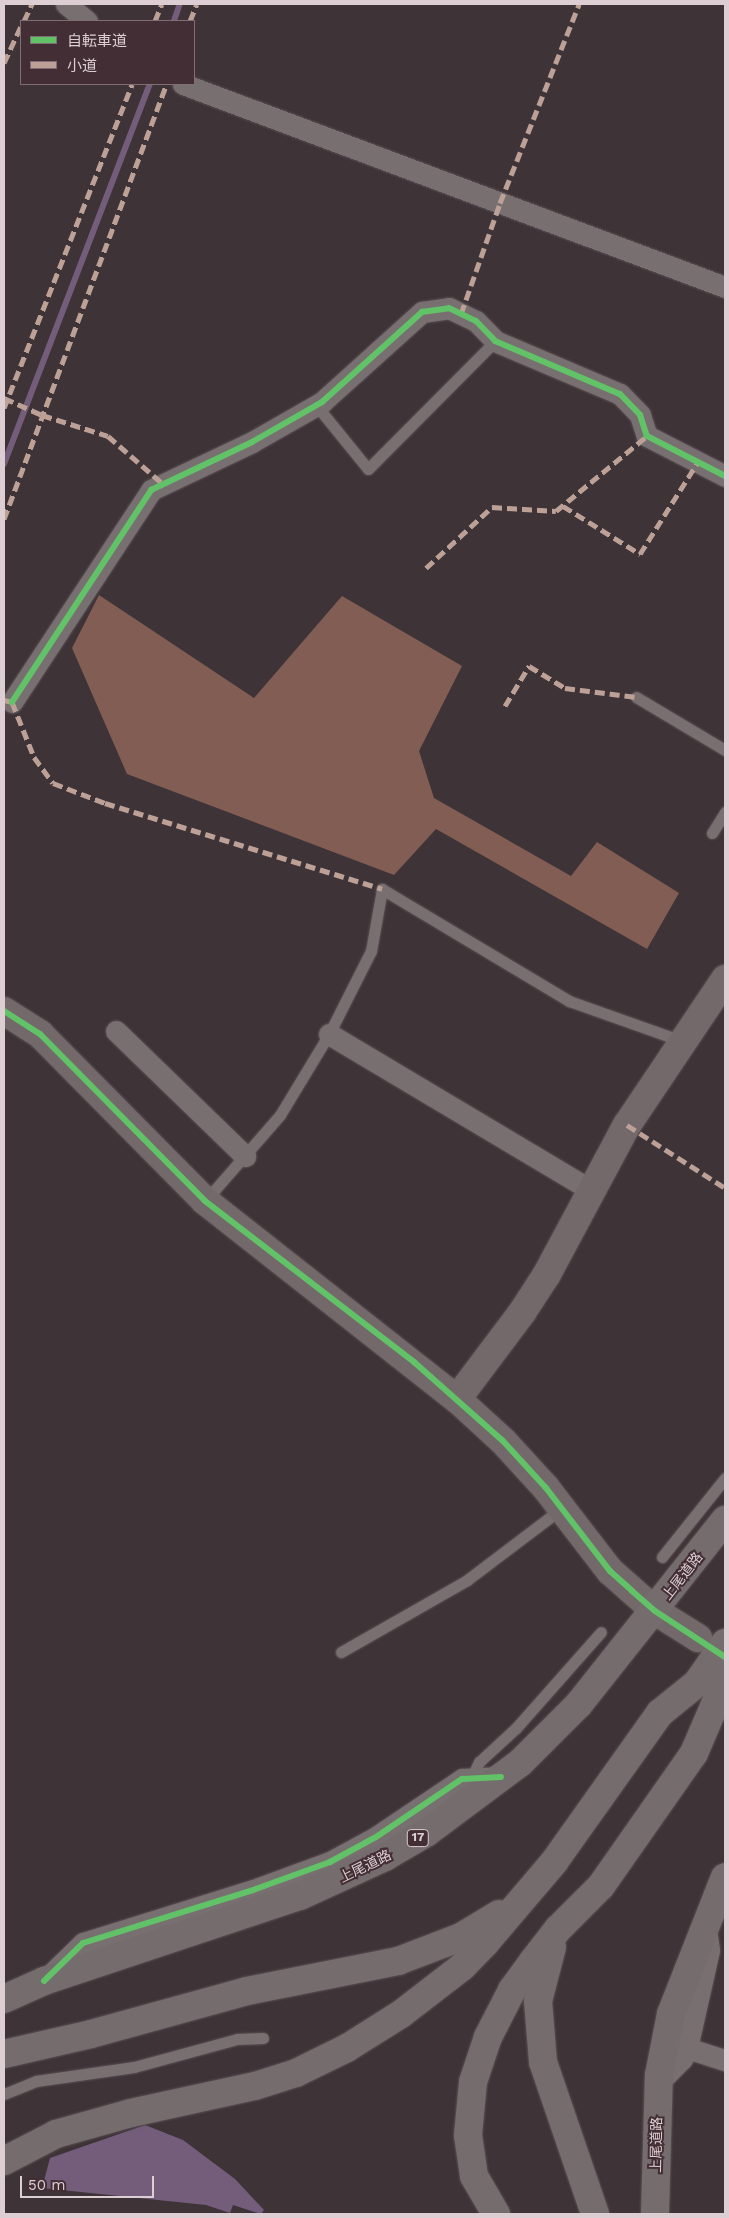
<!DOCTYPE html>
<html>
<head>
<meta charset="utf-8">
<style>
	body { margin:0 }
	#map { position:relative; width:729px; height:2218px; overflow:hidden; background:#3e3337; font-family:"Work Sans","Noto Sans JP",sans-serif }
	div>[style] { position:absolute }
	.forest>* { inset:0; background:#825d54 }
	.water>* { inset:0; background:#735d7a }
	.stream>* { height:5.5px; margin:-2.75px; padding:0 2.75px; transform-origin:2.75px; border-radius:2.75px; background:#735d7a }
	.roads { filter:drop-shadow(0 0 1px #5a5054) drop-shadow(0 0 1px #5a5054) }
	.lane>* { height:11px; margin:-5.5px; padding:0 5.5px; transform-origin:5.5px; border-radius:5.5px; background:#786f71 }
	.street>* { height:21px; margin:-10.5px; padding:0 10.5px; transform-origin:10.5px; border-radius:10.5px; background:#786f71 }
	.secondary>* { height:28px; margin:-14px; padding:0 14px; transform-origin:14px; border-radius:14px; background:#73696a }
	.highway>* { height:28px; margin:-14px; padding:0 14px; transform-origin:14px; border-radius:14px; background:#756c6e }
	.quiet>* { height:5px; margin-top:-2.5px; transform-origin:0; background:repeating-linear-gradient(90deg,#bda197 0 10px,transparent 0 15px) }
	.cycleway>* { height:6px; margin:-3px; padding:0 3px; transform-origin:3px; border-radius:3px; background:#61c268 }
	span { translate:-50% -50%; white-space:nowrap; text-align:center; line-height:1.15; -webkit-text-stroke:4px #432e36; paint-order:stroke }
	.shield-label span { padding:1px 4px; background:#432e36; border:1px solid; border-radius:4px; -webkit-text-stroke-width:0 }
	.shield-label { font-size:12px; color:#dcced2; font-weight:700 }
	.street-label { font-size:14px; color:#dcced2 }
	.frame { position:absolute; inset:0; border:5px solid #dcced2; pointer-events:none }
	.legend { position:absolute; left:20px; top:20px; width:175px; height:65px; box-sizing:border-box; background:#432e36; border:1px solid #806e74; margin:0; padding:6px 9px; list-style:none; font-size:15px; color:#dcced2 }
	.legend li { display:flex; align-items:center; gap:10px; height:25px }
	.legend b { width:25px; border:1px solid #806e74 }
	.scale { position:absolute; left:20px; top:2176px; width:134px; height:22px; box-sizing:border-box; border:2px solid #dcced2; border-top:0; padding-left:6px; font-size:15px; line-height:18px; white-space:nowrap; color:#dcced2; -webkit-text-stroke:4px #432e36; paint-order:stroke }
</style>
</head>
<body>
<div id="map">
	<div class="forest">
		<i style="clip-path:polygon(99px 595px,254px 698px,342px 596px,462px 666px,419px 751px,434px 798px,571px 876px,597px 842px,679px 893px,647px 949px,436px 829px,394px 875px,127px 774px,72px 648px)"></i>
	</div>
	<div class="water">
		<i style="clip-path:polygon(145px 2125px,183px 2140px,235px 2179px,264px 2210px,261px 2214px,233px 2205px,230px 2213px,206px 2205px,42px 2188px,50px 2158px)"></i>
	</div>
	<div class="stream">
		<i style="left:174px;top:21px;width:18px;rotate:-71deg"></i>
		<i style="left:4px;top:464px;width:407px;rotate:-69deg"></i>
	</div>
	<div class="roads">
		<div class="lane">
			<i style="left:316px;top:405px;width:82px;rotate:50.9deg"></i>
			<i style="left:368px;top:469px;width:180px;rotate:-45.2deg"></i>
			<i style="left:636px;top:697px;width:104px;rotate:30.8deg"></i>
			<i style="left:712px;top:833px;width:25px;rotate:-58deg"></i>
			<i style="left:205px;top:1201px;width:114px;rotate:-48.9deg"></i>
			<i style="left:280px;top:1115px;width:95px;rotate:-58.8deg"></i>
			<i style="left:329px;top:1034px;width:93px;rotate:-63.2deg"></i>
			<i style="left:371px;top:951px;width:63px;rotate:-79.9deg"></i>
			<i style="left:382px;top:889px;width:218px;rotate:30.9deg"></i>
			<i style="left:569px;top:1001px;width:120px;rotate:19.5deg"></i>
			<i style="left:662px;top:1557px;width:101px;rotate:-51.4deg"></i>
			<i style="left:341px;top:1652px;width:145px;rotate:-29.7deg"></i>
			<i style="left:467px;top:1580px;width:118px;rotate:-37.1deg"></i>
			<i style="left:471px;top:1779px;width:19px;rotate:-65deg"></i>
			<i style="left:479px;top:1762px;width:50px;rotate:-42.6deg"></i>
			<i style="left:516px;top:1728px;width:128px;rotate:-48.5deg"></i>
			<i style="left:4px;top:2094px;width:35px;rotate:-22deg"></i>
			<i style="left:36px;top:2081px;width:99px;rotate:-8.1deg"></i>
			<i style="left:134px;top:2067px;width:107px;rotate:-15.2deg"></i>
			<i style="left:237px;top:2039px;width:26px;rotate:-2deg"></i>
		</div>
		<div class="street">
			<i style="left:66px;top:4px;width:27px;rotate:39deg"></i>
			<i style="left:183px;top:84px;width:579px;rotate:20.53deg"></i>
			<i style="left:12px;top:702px;width:254px;rotate:-56.7deg"></i>
			<i style="left:151px;top:490px;width:112px;rotate:-25.4deg"></i>
			<i style="left:252px;top:442px;width:81px;rotate:-29.7deg"></i>
			<i style="left:322px;top:402px;width:135px;rotate:-42deg"></i>
			<i style="left:422px;top:312px;width:27px;rotate:-8deg"></i>
			<i style="left:449px;top:308px;width:30px;rotate:26deg"></i>
			<i style="left:476px;top:321px;width:28px;rotate:46deg"></i>
			<i style="left:495px;top:341px;width:136px;rotate:23deg"></i>
			<i style="left:620px;top:394px;width:29px;rotate:46deg"></i>
			<i style="left:640px;top:415px;width:22px;rotate:72deg"></i>
			<i style="left:647px;top:436px;width:88px;rotate:27.1deg"></i>
			<i style="left:116px;top:1031px;width:180px;rotate:44.1deg"></i>
			<i style="left:329px;top:1034px;width:305px;rotate:30.8deg"></i>
			<i style="left:46px;top:1979px;width:52px;rotate:-44.2deg"></i>
			<i style="left:83px;top:1943px;width:178px;rotate:-17.3deg"></i>
			<i style="left:253px;top:1890px;width:82px;rotate:-20deg"></i>
			<i style="left:330px;top:1862px;width:52px;rotate:-28.5deg"></i>
			<i style="left:376px;top:1837px;width:104px;rotate:-34deg"></i>
			<i style="left:462px;top:1779px;width:39px;rotate:-3deg"></i>
			<i style="left:687px;top:2048px;width:40px;rotate:18deg"></i>
			<i style="left:659px;top:2082px;width:33px;rotate:-45deg"></i>
			<i style="left:682px;top:2059px;width:12px;rotate:-66deg"></i>
			<i style="left:687px;top:2048px;width:100px;rotate:-77.3deg"></i>
			<i style="left:709px;top:1950px;width:14px;rotate:-98deg"></i>
		</div>
		<div class="secondary">
			<i style="left:4px;top:1011px;width:43px;rotate:32.6deg"></i>
			<i style="left:40px;top:1034px;width:235px;rotate:45.3deg"></i>
			<i style="left:205px;top:1201px;width:320px;rotate:38.2deg"></i>
			<i style="left:457px;top:1399px;width:62px;rotate:42.4deg"></i>
			<i style="left:503px;top:1441px;width:64px;rotate:47.5deg"></i>
			<i style="left:546px;top:1488px;width:105px;rotate:52.4deg"></i>
			<i style="left:610px;top:1571px;width:60px;rotate:41.6deg"></i>
			<i style="left:655px;top:1611px;width:51px;rotate:32.1deg"></i>
			<i style="left:457px;top:1399px;width:110px;rotate:-53.1deg"></i>
			<i style="left:523px;top:1311px;width:44px;rotate:-57deg"></i>
			<i style="left:547px;top:1274px;width:169px;rotate:-61.8deg"></i>
			<i style="left:627px;top:1125px;width:176px;rotate:-56.1deg"></i>
		</div>
		<div class="highway">
			<i style="left:552px;top:1947px;width:56px;rotate:104.5deg"></i>
			<i style="left:538px;top:2001px;width:61px;rotate:85.3deg"></i>
			<i style="left:543px;top:2062px;width:161px;rotate:71.1deg"></i>
			<i style="left:4px;top:1999px;width:44px;rotate:-24.2deg"></i>
			<i style="left:44px;top:1981px;width:270px;rotate:-18.4deg"></i>
			<i style="left:300px;top:1896px;width:94px;rotate:-24.6deg"></i>
			<i style="left:385px;top:1857px;width:48px;rotate:-30.3deg"></i>
			<i style="left:426px;top:1833px;width:117px;rotate:-36.7deg"></i>
			<i style="left:520px;top:1763px;width:83px;rotate:-45deg"></i>
			<i style="left:579px;top:1704px;width:235px;rotate:-51.6deg"></i>
			<i style="left:4px;top:2054px;width:89px;rotate:-12.9deg"></i>
			<i style="left:91px;top:2034px;width:162px;rotate:-15.4deg"></i>
			<i style="left:247px;top:1991px;width:154px;rotate:-11.2deg"></i>
			<i style="left:398px;top:1961px;width:67px;rotate:-20.9deg"></i>
			<i style="left:461px;top:1937px;width:44px;rotate:-31.2deg"></i>
			<i style="left:4px;top:2161px;width:59px;rotate:-27.4deg"></i>
			<i style="left:56px;top:2134px;width:78px;rotate:-15.6deg"></i>
			<i style="left:131px;top:2113px;width:127px;rotate:-12.3deg"></i>
			<i style="left:255px;top:2086px;width:43px;rotate:-17.6deg"></i>
			<i style="left:296px;top:2073px;width:57px;rotate:-26.1deg"></i>
			<i style="left:347px;top:2048px;width:64px;rotate:-32.2deg"></i>
			<i style="left:401px;top:2014px;width:78px;rotate:-37.7deg"></i>
			<i style="left:463px;top:1966px;width:33px;rotate:-46deg"></i>
			<i style="left:486px;top:1942px;width:105px;rotate:-49.6deg"></i>
			<i style="left:554px;top:1862px;width:183px;rotate:-54.6deg"></i>
			<i style="left:660px;top:1713px;width:48px;rotate:-39deg"></i>
			<i style="left:697px;top:1683px;width:49px;rotate:-55deg"></i>
			<i style="left:496px;top:2214px;width:44px;rotate:-120.1deg"></i>
			<i style="left:474px;top:2176px;width:41px;rotate:-98.3deg"></i>
			<i style="left:468px;top:2135px;width:53px;rotate:-84.6deg"></i>
			<i style="left:473px;top:2082px;width:47px;rotate:-71.6deg"></i>
			<i style="left:488px;top:2037px;width:53px;rotate:-62.9deg"></i>
			<i style="left:512px;top:1990px;width:36px;rotate:-54deg"></i>
			<i style="left:533px;top:1961px;width:41px;rotate:-52deg"></i>
			<i style="left:558px;top:1929px;width:61px;rotate:-45deg"></i>
			<i style="left:601px;top:1886px;width:162px;rotate:-55deg"></i>
			<i style="left:694px;top:1753px;width:78px;rotate:-66.7deg"></i>
			<i style="left:655px;top:2214px;width:139px;rotate:-88.4deg"></i>
			<i style="left:659px;top:2075px;width:62px;rotate:-78.9deg"></i>
			<i style="left:671px;top:2014px;width:147px;rotate:-68.5deg"></i>
		</div>
	</div>
	<div class="quiet">
		<i style="left:24px;top:21px;width:19px;rotate:-65deg"></i>
		<i style="left:155px;top:21px;width:18px;rotate:-68deg"></i>
		<i style="left:190px;top:21px;width:18px;rotate:-68deg"></i>
		<i style="left:4px;top:63px;width:41px;rotate:-65.3deg"></i>
		<i style="left:461px;top:314px;width:118px;rotate:-70.6deg"></i>
		<i style="left:500px;top:203px;width:214px;rotate:-68.3deg"></i>
		<i style="left:4px;top:398px;width:42px;rotate:24.1deg"></i>
		<i style="left:42px;top:415px;width:69px;rotate:17.7deg"></i>
		<i style="left:108px;top:436px;width:73px;rotate:41.1deg"></i>
		<i style="left:4px;top:408px;width:348px;rotate:-68.4deg"></i>
		<i style="left:563px;top:506px;width:91px;rotate:31.9deg"></i>
		<i style="left:640px;top:554px;width:109px;rotate:-57.8deg"></i>
		<i style="left:4px;top:519px;width:465px;rotate:-69.5deg"></i>
		<i style="left:426px;top:568px;width:90px;rotate:-42.7deg"></i>
		<i style="left:492px;top:507px;width:64px;rotate:3.6deg"></i>
		<i style="left:556px;top:511px;width:118px;rotate:-39.5deg"></i>
		<i style="left:4px;top:700px;width:8px;rotate:14deg"></i>
		<i style="left:12px;top:702px;width:59px;rotate:68.2deg"></i>
		<i style="left:34px;top:757px;width:32px;rotate:54deg"></i>
		<i style="left:53px;top:783px;width:56px;rotate:21deg"></i>
		<i style="left:105px;top:803px;width:290px;rotate:17.2deg"></i>
		<i style="left:505px;top:706px;width:47px;rotate:-59deg"></i>
		<i style="left:529px;top:666px;width:42px;rotate:31.4deg"></i>
		<i style="left:565px;top:688px;width:72px;rotate:7.2deg"></i>
		<i style="left:627px;top:1125px;width:117px;rotate:32.7deg"></i>
	</div>
	<div class="cycleway">
		<i style="left:12px;top:702px;width:254px;rotate:-56.7deg"></i>
		<i style="left:151px;top:490px;width:112px;rotate:-25.4deg"></i>
		<i style="left:252px;top:442px;width:81px;rotate:-29.7deg"></i>
		<i style="left:322px;top:402px;width:135px;rotate:-42deg"></i>
		<i style="left:422px;top:312px;width:27px;rotate:-8deg"></i>
		<i style="left:449px;top:308px;width:30px;rotate:26deg"></i>
		<i style="left:476px;top:321px;width:28px;rotate:46deg"></i>
		<i style="left:495px;top:341px;width:136px;rotate:23deg"></i>
		<i style="left:620px;top:394px;width:29px;rotate:46deg"></i>
		<i style="left:640px;top:415px;width:22px;rotate:72deg"></i>
		<i style="left:647px;top:436px;width:88px;rotate:27.1deg"></i>
		<i style="left:4px;top:1011px;width:43px;rotate:32.6deg"></i>
		<i style="left:40px;top:1034px;width:235px;rotate:45.3deg"></i>
		<i style="left:205px;top:1201px;width:264px;rotate:37.6deg"></i>
		<i style="left:414px;top:1362px;width:119px;rotate:41.6deg"></i>
		<i style="left:503px;top:1441px;width:64px;rotate:47.5deg"></i>
		<i style="left:546px;top:1488px;width:105px;rotate:52.4deg"></i>
		<i style="left:610px;top:1571px;width:30px;rotate:42deg"></i>
		<i style="left:632px;top:1591px;width:30px;rotate:41deg"></i>
		<i style="left:655px;top:1611px;width:84px;rotate:33.3deg"></i>
		<i style="left:44px;top:1981px;width:54px;rotate:-44.3deg"></i>
		<i style="left:83px;top:1943px;width:178px;rotate:-17.3deg"></i>
		<i style="left:253px;top:1890px;width:82px;rotate:-20deg"></i>
		<i style="left:330px;top:1862px;width:52px;rotate:-28.5deg"></i>
		<i style="left:376px;top:1837px;width:104px;rotate:-34deg"></i>
		<i style="left:462px;top:1779px;width:39px;rotate:-3deg"></i>
	</div>
	<div class="shield-label">
		<span style="left:418px;top:1838px">17</span>
	</div>
	<div class="street-label">
		<span style="left:682px;top:1576px;rotate:-52deg">上尾道路</span>
		<span style="left:365px;top:1866px;rotate:-26deg">上尾道路</span>
		<span style="left:656px;top:2145px;rotate:-89deg">上尾道路</span>
	</div>
	<div class="frame"></div>
	<ul class="legend">
	<li><b style="height:6px;background:#61c268"></b>自転車道</li>
	<li><b style="height:6px;background:#bda197"></b>小道</li>
	</ul>
	<div class="scale">50 m</div>
</div>
</body>
</html>
